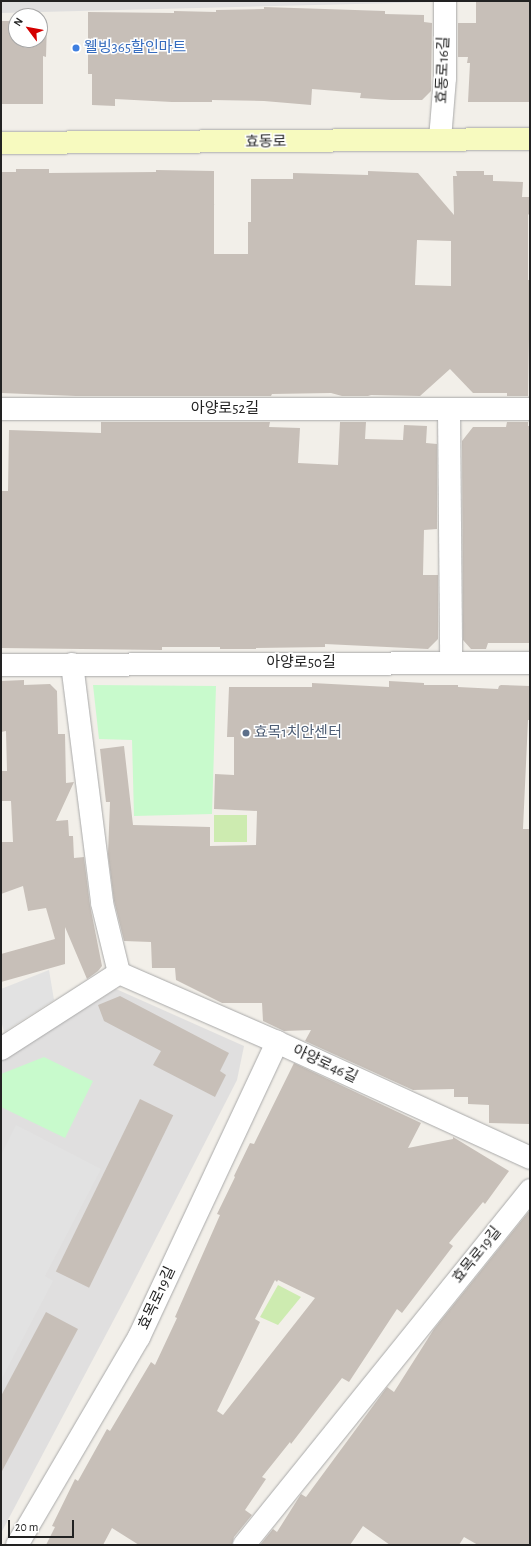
<!DOCTYPE html>
<html>
<head>
<meta charset="utf-8">
<style>
	body { margin:0 }
	#map { position:relative; width:531px; height:1546px; overflow:hidden; background:#f2efe9; font-family:"Alegreya Sans","Noto Sans KR",sans-serif }
	div>[style] { position:absolute }
	.residential>* { inset:0; background:#e0dfdf }
	.grass>* { inset:0; background:#cdebb0; transform-origin:0 0 }
	.park>* { inset:0; background:#c8facc }
	.parking>* { inset:0; background:#e2e2e2 }
	.building>* { inset:0; background:#c7bfb8; transform-origin:0 0 }
	.roads { filter:drop-shadow(0 0 1px #a9a9a9) drop-shadow(0 0 1px #a9a9a9) }
	.minor>* { height:22px; margin:-11px; padding:0 11px; transform-origin:11px; border-radius:11px; background:#fff }
	.secondary>* { height:22px; margin:-11px; padding:0 11px; transform-origin:11px; border-radius:11px; background:#f7fabf }
	.dots>* { width:11px; height:11px; translate:-50% -50%; box-sizing:border-box; border:2px solid #fff; border-radius:50% }
	span { translate:-50% -50%; white-space:nowrap; text-align:center; line-height:1.15; -webkit-text-stroke:3px #fff; paint-order:stroke }
	.shop-label { font-size:15px; color:#366cbe }
	.left { translate:0 -50%; text-align:left }
	.street-label { font-size:15px; color:#222 }
	.service-label { font-size:15px; color:#4e5e75 }
	.frame { position:absolute; inset:0; border:2px solid #222; pointer-events:none }
	.north { position:absolute; left:8px; top:8px; width:40px; height:40px; box-sizing:border-box; background:#fff; border:1px solid #a7a7a7; border-radius:50%; rotate:302deg; font-size:11px; font-weight:700; line-height:16px; text-align:center; color:#222 }
	.north::after { content:''; display:block; margin:auto; width:14px; height:18px; background:#d40000; clip-path:polygon(50% 0,100% 100%,50% 72%,0 100%) }
	.scale { position:absolute; left:8px; top:1520px; width:66px; height:18px; box-sizing:border-box; border:2px solid #222; border-top:0; padding-left:5px; font-size:12px; line-height:14px; white-space:nowrap; color:#222; -webkit-text-stroke:3px #fff; paint-order:stroke }
</style>
</head>
<body>
<div id="map">
	<div class="residential">
		<i style="clip-path:polygon(1px 1px,436px 1px,436px 2px,1px 13px)"></i>
		<i style="clip-path:polygon(116px 989px,244px 1046px,237px 1080px,128px 1293px,1px 1533px,1px 1061px)"></i>
	</div>
	<div class="grass">
		<i style="left:214px;top:815px;width:33px;height:27px"></i>
		<i style="clip-path:polygon(278px 1285px,301px 1297px,278px 1325px,260px 1317px)"></i>
	</div>
	<div class="park">
		<i style="clip-path:polygon(93px 685px,216px 686px,212px 814px,134px 816px,132px 740px,99px 739px)"></i>
		<i style="clip-path:polygon(44px 1057px,93px 1081px,65px 1138px,1px 1107px,1px 1074px)"></i>
	</div>
	<div class="parking">
		<i style="clip-path:polygon(49px 970px,54px 1000px,4px 1032px,1px 1020px,1px 989px)"></i>
		<i style="clip-path:polygon(16px 1125px,101px 1169px,45px 1276px,53px 1281px,1px 1380px,1px 1155px)"></i>
	</div>
	<div class="building">
		<i style="clip-path:polygon(476px 1px,530px 1px,530px 102px,468px 102px,470px 63px,467px 63px,468px 57px,458px 57px,458px 23px,476px 23px)"></i>
		<i style="clip-path:polygon(264px 7px,385px 11px,385px 14px,424px 15px,424px 22px,432px 23px,431px 91px,422px 100px,391px 100px,360px 98px,361px 93px,312px 89px,311px 105px,264px 101px,212px 100px,212px 102px,172px 102px,115px 99px,115px 106px,92px 105px,92px 74px,88px 74px,88px 12px,174px 13px,174px 11px,216px 12px,216px 10px,264px 9px)"></i>
		<i style="clip-path:polygon(1px 21px,16px 21px,16px 40px,40px 40px,40px 22px,47px 22px,46px 57px,43px 56px,43px 104px,1px 104px)"></i>
		<i style="clip-path:polygon(evenodd,16px 169px,49px 169px,49px 173px,156px 172px,156px 170px,214px 171px,214px 254px,248px 254px,248px 222px,251px 222px,251px 179px,293px 179px,293px 173px,368px 175px,368px 171px,418px 173px,454px 215px,453px 176px,457px 176px,456px 171px,484px 171px,484px 175px,493px 175px,493px 181px,523px 182px,522px 197px,530px 197px,529px 215px,528px 214px,528px 280px,530px 280px,528px 396px,507px 396px,507px 393px,473px 393px,450px 369px,420px 396px,371px 395px,368px 396px,342px 396px,331px 393px,272px 394px,271px 396px,76px 396px,1px 393px,1px 172px,16px 172px,16px 169px,417px 240px,451px 241px,451px 286px,415px 285px,417px 240px)"></i>
		<i style="clip-path:polygon(101px 422px,270px 422px,269px 427px,300px 428px,298px 463px,338px 465px,340px 422px,366px 422px,365px 439px,403px 440px,404px 425px,427px 426px,426px 443px,437px 444px,437px 529px,424px 530px,423px 575px,438px 575px,438px 639px,428px 649px,325px 644px,325px 647px,256px 648px,256px 649px,220px 649px,220px 647px,162px 647px,162px 650px,2px 648px,2px 491px,8px 491px,9px 430px,101px 433px)"></i>
		<i style="clip-path:polygon(507px 422px,528px 422px,528px 426px,530px 426px,530px 643px,488px 643px,486px 649px,471px 649px,463px 640px,462px 441px,473px 427px,506px 427px)"></i>
		<i style="clip-path:polygon(24px 680px,24px 685px,50px 684px,57px 691px,58px 734px,65px 734px,66px 783px,74px 782px,56px 821px,68px 820px,69px 836px,73px 836px,74px 858px,84px 857px,90px 905px,102px 966px,98px 971px,87px 979px,65px 927px,65px 964px,1px 982px,1px 954px,55px 939px,46px 908px,28px 911px,23px 886px,1px 894px,1px 842px,13px 842px,11px 801px,1px 801px,1px 771px,7px 771px,6px 731px,1px 732px,1px 681px)"></i>
		<i style="clip-path:polygon(389px 681px,424px 683px,424px 685px,458px 685px,458px 687px,498px 689px,499px 686px,501px 685px,530px 686px,530px 720px,528px 720px,523px 829px,530px 829px,530px 1124px,489px 1123px,489px 1105px,468px 1104px,468px 1097px,454px 1097px,454px 1089px,413px 1090px,305px 1041px,311px 1030px,284px 1031px,263px 1021px,262px 1003px,222px 1003px,176px 980px,175px 968px,152px 968px,151px 942px,124px 941px,114px 901px,108px 854px,110px 802px,106px 802px,100px 749px,124px 746px,133px 825px,210px 827px,210px 846px,256px 845px,257px 811px,214px 809px,215px 774px,234px 775px,234px 737px,227px 737px,229px 687px,312px 687px,312px 683px,389px 687px)"></i>
		<i style="clip-path:polygon(120px 996px,229px 1053px,220px 1071px,226px 1075px,215px 1097px,153px 1065px,161px 1051px,104px 1021px,98px 1005px)"></i>
		<i style="clip-path:polygon(evenodd,294px 1063px,421px 1123px,408px 1148px,453px 1139px,453px 1137px,509px 1171px,485px 1204px,483px 1202px,449px 1243px,453px 1246px,402px 1313px,397px 1309px,349px 1382px,342px 1378px,291px 1444px,290px 1442px,262px 1477px,266px 1479px,245px 1510px,252px 1515px,234px 1537px,232px 1545px,139px 1545px,112px 1528px,103px 1545px,46px 1545px,55px 1527px,52px 1526px,75px 1479px,78px 1481px,107px 1429px,110px 1431px,151px 1362px,155px 1365px,177px 1318px,175px 1317px,220px 1215px,217px 1214px,235px 1177px,234px 1176px,250px 1143px,254px 1144px,294px 1063px,275px 1280px,277px 1282px,278px 1280px,315px 1298px,223px 1415px,217px 1411px,260px 1322px,255px 1319px,275px 1280px)"></i>
		<i style="left:140px;top:1099px;width:37px;height:192px;rotate:26deg"></i>
		<i style="clip-path:polygon(530px 1210px,530px 1545px,478px 1545px,464px 1537px,459px 1545px,390px 1545px,363px 1526px,350px 1545px,260px 1545px,273px 1529px,277px 1532px,301px 1494px,306px 1497px,387px 1387px,394px 1392px,434px 1329px)"></i>
		<i style="clip-path:polygon(46px 1312px,78px 1329px,1px 1473px,1px 1396px)"></i>
	</div>
	<div class="roads">
		<div class="minor">
			<i style="left:440px;top:139px;width:61px;rotate:-85.3deg"></i>
			<i style="left:445px;top:78px;width:77px;rotate:-90deg"></i>
			<i style="left:1px;top:409px;width:529px"></i>
			<i style="left:449px;top:410px;width:253px;rotate:89.5deg"></i>
			<i style="left:72px;top:664px;width:241px;rotate:82.8deg"></i>
			<i style="left:102px;top:903px;width:72px;rotate:76.3deg"></i>
			<i style="left:1px;top:665px;width:529px;rotate:-0.22deg"></i>
			<i style="left:1px;top:1049px;width:140px;rotate:-32.8deg"></i>
			<i style="left:119px;top:973px;width:172px;rotate:23.6deg"></i>
			<i style="left:277px;top:1042px;width:278px;rotate:24.6deg"></i>
			<i style="left:17px;top:1545px;width:241px;rotate:-59.6deg"></i>
			<i style="left:139px;top:1337px;width:326px;rotate:-64.9deg"></i>
			<i style="left:244px;top:1545px;width:456px;rotate:-51.1deg"></i>
		</div>
		<div class="secondary">
			<i style="left:1px;top:143px;width:529px;rotate:-0.43deg"></i>
		</div>
	</div>
	<div class="dots">
		<i style="left:76px;top:48px;background:#3f7fe0"></i>
		<i style="left:246px;top:733px;background:#5c6f8a"></i>
	</div>
	<div class="shop-label">
		<span class="left" style="left:84px;top:48px">웰빙365할인마트</span>
	</div>
	<div class="street-label">
		<span style="left:443px;top:70px;rotate:-88deg">효동로16길</span>
		<span style="left:266px;top:142px;rotate:-1deg">효동로</span>
		<span style="left:225px;top:409px">아양로52길</span>
		<span style="left:301px;top:663px">아양로50길</span>
		<span style="left:325px;top:1064px;rotate:25deg">아양로46길</span>
		<span style="left:477px;top:1255px;rotate:-51deg">효목로19길</span>
		<span style="left:157px;top:1298px;rotate:-65deg">효목로19길</span>
	</div>
	<div class="service-label">
		<span class="left" style="left:254px;top:733px">효목1치안센터</span>
	</div>
	<div class="frame"></div>
	<div class="north">N</div>
	<div class="scale">20 m</div>
</div>
</body>
</html>
